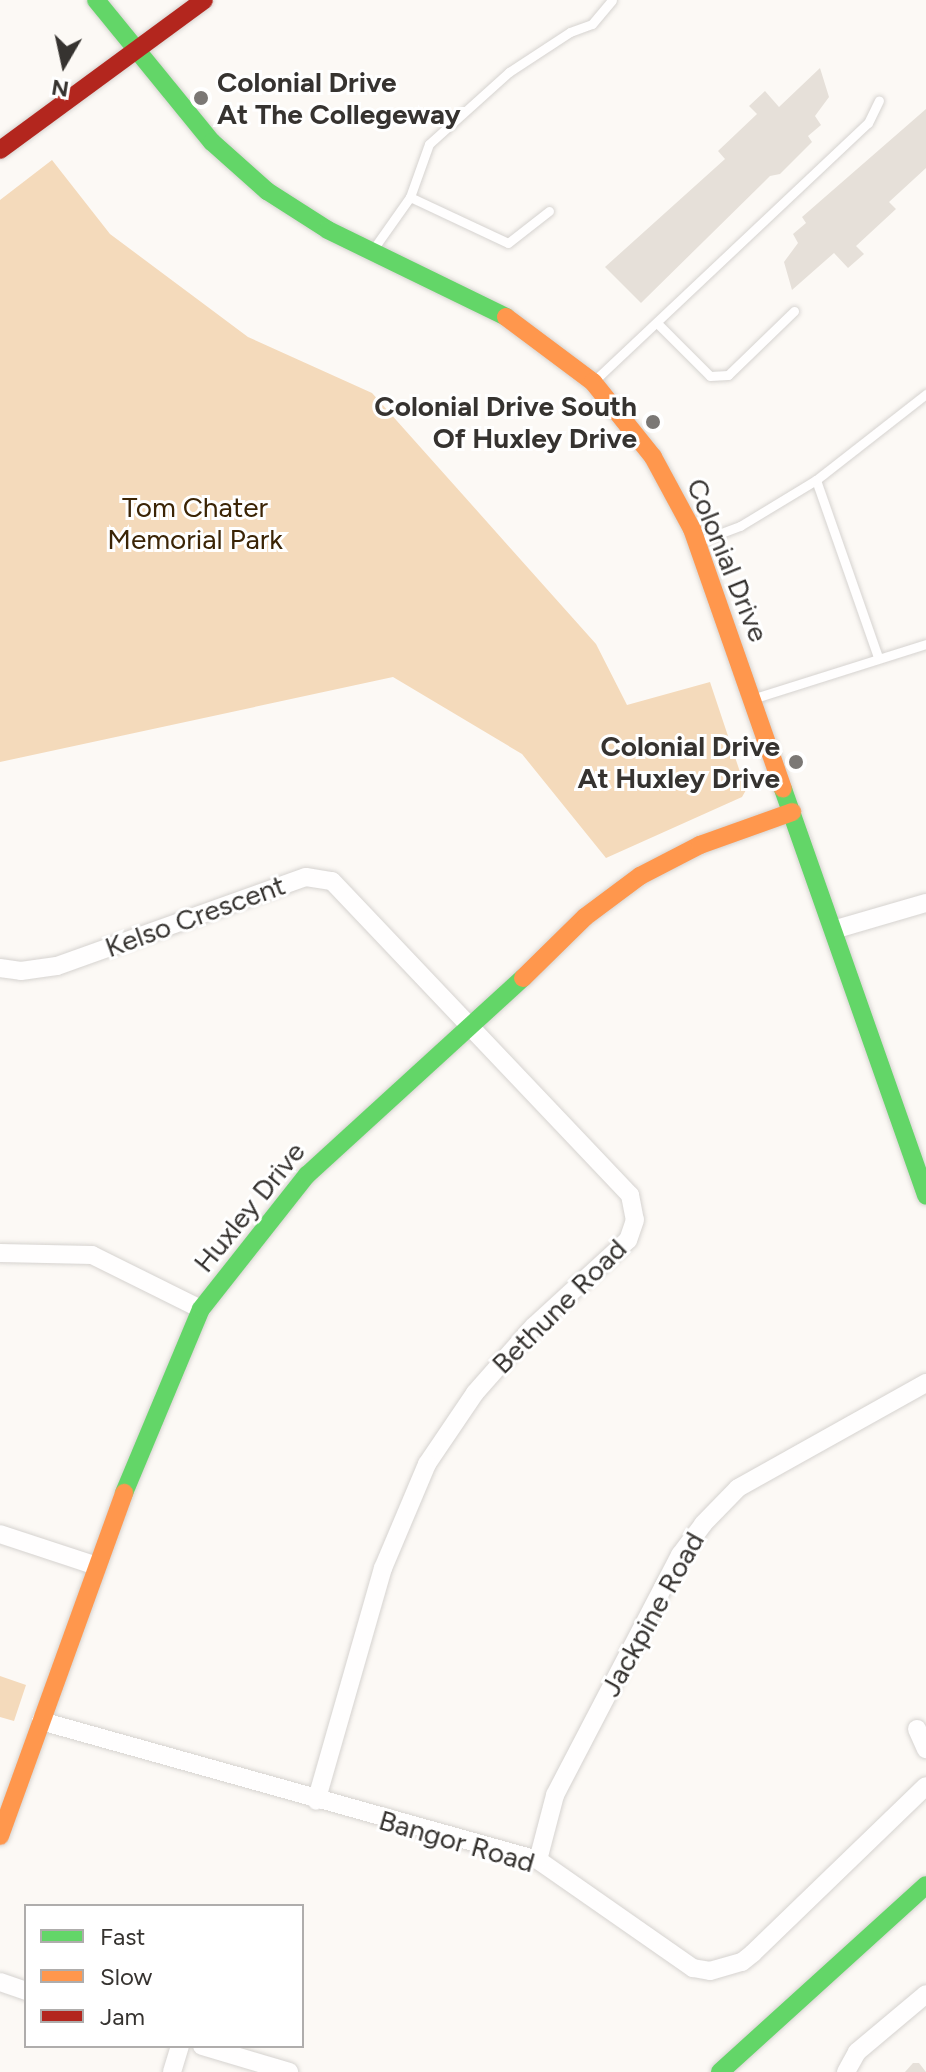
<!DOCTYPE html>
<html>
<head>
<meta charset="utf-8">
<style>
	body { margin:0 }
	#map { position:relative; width:926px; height:2072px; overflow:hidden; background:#fcf9f5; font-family:Figtree,sans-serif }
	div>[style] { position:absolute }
	.green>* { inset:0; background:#f4dabb }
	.building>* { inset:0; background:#e6e0d9 }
	.roads { filter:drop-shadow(0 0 2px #d6d3d0) drop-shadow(0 0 2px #d6d3d0) }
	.lane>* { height:9px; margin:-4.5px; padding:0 4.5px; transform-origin:4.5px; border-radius:4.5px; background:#fffefe }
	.street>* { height:18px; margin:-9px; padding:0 9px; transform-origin:9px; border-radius:9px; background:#fffefe }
	.fast>* { height:18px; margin:-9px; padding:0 9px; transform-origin:9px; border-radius:9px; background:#63d668 }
	.slow>* { height:18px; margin:-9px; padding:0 9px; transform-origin:9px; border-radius:9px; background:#ff974d }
	.jam>* { height:18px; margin:-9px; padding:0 9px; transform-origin:9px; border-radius:9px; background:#b3261e }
	.dots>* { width:22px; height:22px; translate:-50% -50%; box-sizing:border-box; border:4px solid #fff; border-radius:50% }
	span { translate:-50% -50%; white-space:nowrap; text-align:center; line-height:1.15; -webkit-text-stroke:6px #fff; paint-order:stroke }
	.poi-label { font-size:28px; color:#363330; font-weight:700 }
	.left { translate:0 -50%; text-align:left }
	.right { translate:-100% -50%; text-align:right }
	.park-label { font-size:28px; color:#3b2405 }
	.street-label { font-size:28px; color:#363330 }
	.legend { position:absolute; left:24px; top:1904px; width:280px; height:144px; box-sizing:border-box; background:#fff; border:2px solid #afadac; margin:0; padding:10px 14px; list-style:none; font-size:24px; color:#363330 }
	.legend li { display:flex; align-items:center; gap:16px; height:40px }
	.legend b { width:40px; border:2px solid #afadac }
	.north { position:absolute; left:24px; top:24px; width:80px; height:80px; -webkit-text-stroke:6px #fff; paint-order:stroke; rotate:189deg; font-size:22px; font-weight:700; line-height:32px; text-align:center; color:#363330 }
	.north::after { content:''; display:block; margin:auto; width:28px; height:36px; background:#363330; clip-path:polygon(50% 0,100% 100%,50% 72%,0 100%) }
</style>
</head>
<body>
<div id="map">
	<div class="green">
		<i style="clip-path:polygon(52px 160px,110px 234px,248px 337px,372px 393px,596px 644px,627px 705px,710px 682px,746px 790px,742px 797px,606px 858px,522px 754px,393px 677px,0 762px,0 200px)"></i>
		<i style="clip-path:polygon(0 1676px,26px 1685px,14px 1721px,0 1717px)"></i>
	</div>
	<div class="building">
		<i style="clip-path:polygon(820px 68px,829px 97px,815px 116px,821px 125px,808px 136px,812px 142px,780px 174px,770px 176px,641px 303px,605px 267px,725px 159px,718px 151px,757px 114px,749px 106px,765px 91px,779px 107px)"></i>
		<i style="clip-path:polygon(926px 109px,926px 168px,889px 202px,896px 209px,856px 246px,864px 254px,848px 268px,834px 253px,792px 290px,784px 262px,798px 243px,793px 234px,806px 223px,802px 217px)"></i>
		<i style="clip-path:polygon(913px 2063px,919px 2063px,926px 2072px,905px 2072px)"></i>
	</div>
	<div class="roads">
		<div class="lane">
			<i style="left:410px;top:197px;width:108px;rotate:25.1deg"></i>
			<i style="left:508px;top:243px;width:52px;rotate:-38deg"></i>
			<i style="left:374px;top:248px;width:62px;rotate:-54.8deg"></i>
			<i style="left:410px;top:197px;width:56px;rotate:-70.3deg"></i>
			<i style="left:429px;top:144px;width:108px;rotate:-42deg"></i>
			<i style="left:509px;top:72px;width:73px;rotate:-33.3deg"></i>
			<i style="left:570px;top:32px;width:23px;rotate:-20deg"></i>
			<i style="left:592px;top:24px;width:31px;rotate:-50deg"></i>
			<i style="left:659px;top:325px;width:72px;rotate:45deg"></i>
			<i style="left:710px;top:376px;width:18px;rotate:-3deg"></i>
			<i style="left:728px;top:375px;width:92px;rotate:-44.1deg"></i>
			<i style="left:595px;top:380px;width:375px;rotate:-43.3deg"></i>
			<i style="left:868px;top:123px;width:25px;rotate:-64deg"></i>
			<i style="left:816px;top:480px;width:188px;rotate:70.7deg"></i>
			<i style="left:700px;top:541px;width:43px;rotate:-20.6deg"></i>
			<i style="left:740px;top:526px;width:89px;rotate:-31.2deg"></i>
			<i style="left:816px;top:480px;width:140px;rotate:-38deg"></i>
			<i style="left:755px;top:698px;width:179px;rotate:-17.5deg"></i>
		</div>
		<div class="street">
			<i style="left:833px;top:930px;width:97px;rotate:-16.2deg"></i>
			<i style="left:0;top:968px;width:21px;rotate:8deg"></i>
			<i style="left:21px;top:971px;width:36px;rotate:-8deg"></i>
			<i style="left:57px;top:966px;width:264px;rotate:-19.7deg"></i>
			<i style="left:306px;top:877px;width:26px;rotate:9deg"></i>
			<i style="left:332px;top:881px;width:433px;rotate:46.5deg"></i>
			<i style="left:630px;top:1195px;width:25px;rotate:79deg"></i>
			<i style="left:635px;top:1220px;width:21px;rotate:109deg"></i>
			<i style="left:628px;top:1240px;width:127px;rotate:137.5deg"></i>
			<i style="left:534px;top:1326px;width:89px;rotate:131.4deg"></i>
			<i style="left:475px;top:1393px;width:86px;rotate:124.1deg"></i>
			<i style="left:427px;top:1464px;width:113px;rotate:112.9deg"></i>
			<i style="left:383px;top:1568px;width:242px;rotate:106deg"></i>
			<i style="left:0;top:1253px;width:92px;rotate:1.2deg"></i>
			<i style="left:92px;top:1255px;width:122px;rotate:26.4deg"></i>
			<i style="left:0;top:1534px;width:99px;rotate:18.3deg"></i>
			<i style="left:41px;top:1721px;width:516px;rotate:15.63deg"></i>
			<i style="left:538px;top:1860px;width:189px;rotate:34.9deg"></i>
			<i style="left:693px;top:1968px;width:17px;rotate:10deg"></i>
			<i style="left:710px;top:1971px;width:33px;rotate:-16deg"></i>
			<i style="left:742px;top:1962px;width:14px;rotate:-39deg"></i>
			<i style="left:753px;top:1953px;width:240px;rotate:-44deg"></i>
			<i style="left:917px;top:1729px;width:22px;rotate:66deg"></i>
			<i style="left:538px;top:1860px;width:67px;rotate:-75.3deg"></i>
			<i style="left:555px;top:1795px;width:271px;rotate:-62.5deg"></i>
			<i style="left:680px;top:1555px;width:39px;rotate:-53deg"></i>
			<i style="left:703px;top:1524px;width:50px;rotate:-45.8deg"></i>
			<i style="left:738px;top:1488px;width:215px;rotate:-29.2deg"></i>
			<i style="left:0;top:1982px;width:28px;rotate:19deg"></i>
			<i style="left:202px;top:2046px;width:91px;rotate:16.6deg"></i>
			<i style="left:172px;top:2072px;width:27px;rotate:-73deg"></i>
			<i style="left:846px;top:2072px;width:23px;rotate:-61deg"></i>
			<i style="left:857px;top:2052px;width:90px;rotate:-40deg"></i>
		</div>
		<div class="fast">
			<i style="left:96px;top:0;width:183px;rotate:50.8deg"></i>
			<i style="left:212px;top:142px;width:74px;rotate:41.7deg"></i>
			<i style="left:267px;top:191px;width:72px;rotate:32.6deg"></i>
			<i style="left:328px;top:230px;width:198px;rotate:26deg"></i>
			<i style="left:783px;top:789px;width:431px;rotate:70.6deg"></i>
			<i style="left:124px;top:1493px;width:199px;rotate:-67.3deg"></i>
			<i style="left:201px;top:1309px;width:171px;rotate:-51.7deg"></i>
			<i style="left:307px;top:1175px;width:292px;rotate:-42.4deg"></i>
			<i style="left:720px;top:2072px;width:278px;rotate:-42.2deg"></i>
		</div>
		<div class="slow">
			<i style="left:506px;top:317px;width:109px;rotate:36.8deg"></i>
			<i style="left:593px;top:382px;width:96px;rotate:51.3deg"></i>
			<i style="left:653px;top:457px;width:82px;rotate:61.6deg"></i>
			<i style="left:692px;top:529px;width:275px;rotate:70.7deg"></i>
			<i style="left:523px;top:978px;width:87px;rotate:-44.5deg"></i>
			<i style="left:585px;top:917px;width:69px;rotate:-36.7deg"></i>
			<i style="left:640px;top:876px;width:68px;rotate:-27.3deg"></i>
			<i style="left:700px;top:845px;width:98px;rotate:-19.7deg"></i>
			<i style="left:0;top:1836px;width:365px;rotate:-70.1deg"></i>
		</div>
		<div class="jam">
			<i style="left:0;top:150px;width:253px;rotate:-36.3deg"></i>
		</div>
	</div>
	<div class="dots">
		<i style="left:201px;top:98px;background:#7b7875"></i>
		<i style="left:653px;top:422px;background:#7b7875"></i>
		<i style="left:796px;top:762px;background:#7b7875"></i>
	</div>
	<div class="poi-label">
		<span class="left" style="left:217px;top:98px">Colonial Drive<br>At The Collegeway</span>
		<span class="right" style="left:637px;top:422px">Colonial Drive South<br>Of Huxley Drive</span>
		<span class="right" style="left:780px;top:762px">Colonial Drive<br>At Huxley Drive</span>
	</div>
	<div class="park-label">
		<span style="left:195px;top:523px">Tom Chater<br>Memorial Park</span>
	</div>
	<div class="street-label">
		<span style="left:728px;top:560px;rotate:68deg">Colonial Drive</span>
		<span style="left:195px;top:916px;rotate:-20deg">Kelso Crescent</span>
		<span style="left:249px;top:1207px;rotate:-51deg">Huxley Drive</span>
		<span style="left:559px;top:1306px;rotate:-45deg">Bethune Road</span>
		<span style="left:652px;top:1614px;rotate:-61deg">Jackpine Road</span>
		<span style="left:457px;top:1841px;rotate:16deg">Bangor Road</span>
	</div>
	<ul class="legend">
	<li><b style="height:10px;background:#63d668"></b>Fast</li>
	<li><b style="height:10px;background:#ff974d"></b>Slow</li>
	<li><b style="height:10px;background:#b3261e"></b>Jam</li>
	</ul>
	<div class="north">N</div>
</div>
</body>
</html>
